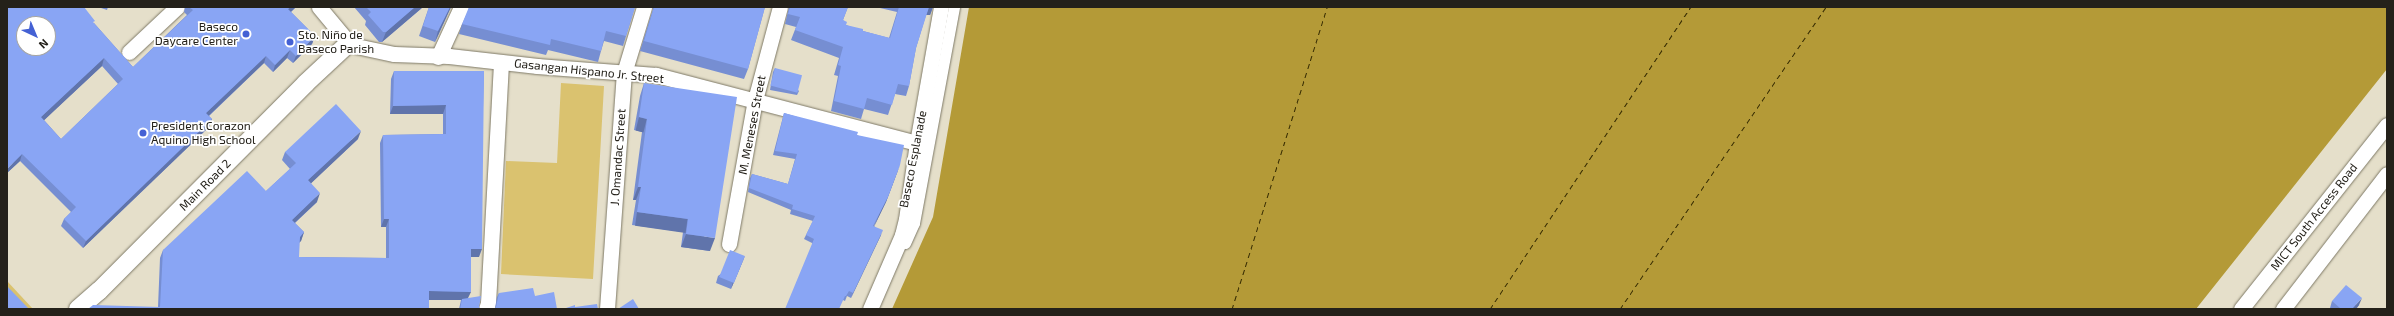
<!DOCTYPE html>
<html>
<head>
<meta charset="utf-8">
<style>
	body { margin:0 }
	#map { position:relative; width:2394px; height:316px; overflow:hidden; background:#e5dfca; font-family:"Exo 2",sans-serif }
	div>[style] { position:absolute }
	.green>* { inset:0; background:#dac26f }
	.water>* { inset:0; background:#b49a37 }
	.ferry>* { height:1px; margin-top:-0.5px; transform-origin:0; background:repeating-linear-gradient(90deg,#372c01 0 5px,transparent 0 9px) }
	.roads { filter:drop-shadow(0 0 1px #7e7966) drop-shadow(0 0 1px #7e7966) }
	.pedestrian>* { height:11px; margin:-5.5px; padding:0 5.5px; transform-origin:5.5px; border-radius:5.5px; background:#fff }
	.minor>* { height:15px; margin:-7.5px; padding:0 7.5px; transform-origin:7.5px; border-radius:7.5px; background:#fff }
	.tertiary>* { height:18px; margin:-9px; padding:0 9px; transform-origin:9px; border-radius:9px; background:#fff }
	.wall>* { inset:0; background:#768ed2 }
	.shaded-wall>* { inset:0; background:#6074ab; transform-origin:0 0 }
	.building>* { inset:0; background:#89a5f4; transform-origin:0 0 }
	.dots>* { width:11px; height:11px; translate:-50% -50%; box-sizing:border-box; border:2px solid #fff; border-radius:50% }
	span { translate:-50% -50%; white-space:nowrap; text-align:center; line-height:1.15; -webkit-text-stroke:3.5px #fff; paint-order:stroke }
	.poi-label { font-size:12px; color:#24211a }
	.right { translate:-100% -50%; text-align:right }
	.left { translate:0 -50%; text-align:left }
	.street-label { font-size:12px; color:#24211a }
	.frame { position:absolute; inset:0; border:8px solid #24211a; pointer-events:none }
	.north { position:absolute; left:16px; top:16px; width:40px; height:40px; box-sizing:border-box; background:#fff; border:1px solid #a7a6a3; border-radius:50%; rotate:136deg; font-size:11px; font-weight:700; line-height:16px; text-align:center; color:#24211a }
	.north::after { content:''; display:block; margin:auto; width:14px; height:18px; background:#4461d4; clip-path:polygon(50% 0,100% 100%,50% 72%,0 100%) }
</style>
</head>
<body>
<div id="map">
	<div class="green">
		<i style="clip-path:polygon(561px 83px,604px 86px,593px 279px,501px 274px,506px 161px,557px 163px)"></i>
		<i style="clip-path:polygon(7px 281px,33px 309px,7px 309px)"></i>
	</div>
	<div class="water">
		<i style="clip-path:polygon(969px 7px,2387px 7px,2387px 69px,2196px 309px,892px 309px,933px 217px)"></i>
	</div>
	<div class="ferry">
		<i style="left:1232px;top:309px;width:317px;rotate:-72.5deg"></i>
		<i style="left:1490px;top:309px;width:363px;rotate:-56.4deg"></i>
		<i style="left:1620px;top:309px;width:366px;rotate:-55.7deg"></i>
	</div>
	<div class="roads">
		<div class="pedestrian">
			<i style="left:905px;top:243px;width:22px;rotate:-66deg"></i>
			<i style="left:914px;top:223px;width:220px;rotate:-79.5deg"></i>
		</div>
		<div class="minor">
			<i style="left:319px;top:7px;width:47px;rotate:50.2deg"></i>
			<i style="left:349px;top:43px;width:8px;rotate:23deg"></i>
			<i style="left:356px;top:46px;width:39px;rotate:12deg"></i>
			<i style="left:394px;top:54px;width:55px;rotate:2.1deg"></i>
			<i style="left:449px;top:56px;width:89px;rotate:6.5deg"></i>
			<i style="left:537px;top:66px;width:119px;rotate:4.3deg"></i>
			<i style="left:656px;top:75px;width:270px;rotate:14.6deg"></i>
			<i style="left:129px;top:52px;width:66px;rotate:-43.2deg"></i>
			<i style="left:438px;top:57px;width:55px;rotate:-65.3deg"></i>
			<i style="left:729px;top:244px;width:146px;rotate:-79.8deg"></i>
			<i style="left:755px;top:100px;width:96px;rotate:-75deg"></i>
			<i style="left:486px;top:309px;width:6px;rotate:-72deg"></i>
			<i style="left:488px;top:303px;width:240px;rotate:-86.9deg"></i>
			<i style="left:607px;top:309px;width:237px;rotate:-85.9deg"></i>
			<i style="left:624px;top:73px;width:69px;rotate:-73.1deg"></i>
			<i style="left:870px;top:309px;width:81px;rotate:-66.6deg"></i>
			<i style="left:902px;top:235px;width:16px;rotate:-76deg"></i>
			<i style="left:906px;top:219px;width:77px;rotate:-81.8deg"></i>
			<i style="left:917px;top:143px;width:138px;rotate:-80deg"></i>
			<i style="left:2241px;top:309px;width:235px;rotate:-51.6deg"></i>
			<i style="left:2283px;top:309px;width:170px;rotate:-52.4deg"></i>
		</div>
		<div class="tertiary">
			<i style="left:78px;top:309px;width:28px;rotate:-41deg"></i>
			<i style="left:99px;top:291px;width:293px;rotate:-45.1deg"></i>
			<i style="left:306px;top:83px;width:59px;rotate:-42.9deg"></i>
		</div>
	</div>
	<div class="wall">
		<i style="clip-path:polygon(98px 7px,108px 7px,107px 10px)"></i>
		<i style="clip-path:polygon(evenodd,185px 7px,296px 7px,291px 12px,315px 36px,312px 44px,293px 63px,287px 58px,273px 72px,264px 63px,209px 116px,212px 119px,209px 127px,83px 248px,61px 226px,64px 219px,71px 212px,20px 161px,7px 173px,94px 23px,133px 67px,187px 15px,184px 12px,185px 7px,102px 66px,118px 84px,61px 139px,44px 120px,102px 66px)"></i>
		<i style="clip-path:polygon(354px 7px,423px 7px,382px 42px,379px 42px,365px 25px,366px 21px)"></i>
		<i style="clip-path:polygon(429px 7px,451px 7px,435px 42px,419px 36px)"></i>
		<i style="clip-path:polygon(635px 7px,623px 46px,604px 41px,601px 51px,598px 62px,548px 50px,546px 55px,459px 34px,462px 24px)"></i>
		<i style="clip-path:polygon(652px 7px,765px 7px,748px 69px,744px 79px,640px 51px,653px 9px)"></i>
		<i style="clip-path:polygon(789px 7px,848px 7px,843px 20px,846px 25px,863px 31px,889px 38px,897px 12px,880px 8px,880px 7px,933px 7px,930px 15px,926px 15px,916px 48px,909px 86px,906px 96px,895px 94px,888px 115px,864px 109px,861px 119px,831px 111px,838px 76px,834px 75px,839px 58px,791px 40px,796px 27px,785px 24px)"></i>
		<i style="clip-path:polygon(775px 68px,799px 91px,797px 95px,770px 90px,773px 72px)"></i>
		<i style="clip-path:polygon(394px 71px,484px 71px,479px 257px,471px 257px,468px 298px,479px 307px,480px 309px,459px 309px,461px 300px,429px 300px,158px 307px,160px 258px,163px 250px,266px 191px,290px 169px,282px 160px,285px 152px,358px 139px,311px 183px,317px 202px,295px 223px,304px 232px,301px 241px,299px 242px,299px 257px,386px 258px,386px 227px,381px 227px,380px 143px,383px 135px,443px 134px,443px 114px,390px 114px,391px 79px)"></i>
		<i style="clip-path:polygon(644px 83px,710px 251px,681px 247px,683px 232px,632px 225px,636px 200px,633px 200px,642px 132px,634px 130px,640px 96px)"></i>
		<i style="clip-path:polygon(784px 113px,857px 135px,898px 170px,886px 202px,874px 226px,881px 235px,851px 298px,847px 296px,845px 301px,843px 300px,812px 243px,804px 239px,813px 221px,790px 214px,791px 210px,748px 192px,750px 178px,752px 174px,788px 184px,795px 159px,773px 155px)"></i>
		<i style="clip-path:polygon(745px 256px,731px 289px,716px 283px,718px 276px)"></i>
		<i style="clip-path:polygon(499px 293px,535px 296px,495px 308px,497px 297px)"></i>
		<i style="clip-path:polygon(2332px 301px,2359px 305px,2356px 309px,2331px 309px,2330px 308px)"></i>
	</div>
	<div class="shaded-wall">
		<i style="clip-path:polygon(291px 7px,296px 7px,285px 17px,288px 9px)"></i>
		<i style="clip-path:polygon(415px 7px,423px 7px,382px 42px,386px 32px)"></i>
		<i style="clip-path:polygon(450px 7px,451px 7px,435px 42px,438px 31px)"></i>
		<i style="clip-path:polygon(929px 7px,933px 7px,930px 15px,926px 15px)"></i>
		<i style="clip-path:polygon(315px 36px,312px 44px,293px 63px,296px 56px)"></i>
		<i style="clip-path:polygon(290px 50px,287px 58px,273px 72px,275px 65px)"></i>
		<i style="clip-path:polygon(266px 56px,264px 63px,203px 121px,206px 113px)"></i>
		<i style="clip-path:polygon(104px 58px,102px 66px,39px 125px,41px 117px)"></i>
		<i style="clip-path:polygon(446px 105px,443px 114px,390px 114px,393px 106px)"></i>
		<i style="left:639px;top:117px;width:8px;height:14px;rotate:14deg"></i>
		<i style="clip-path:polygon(212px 119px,209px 127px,83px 248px,86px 241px)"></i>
		<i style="clip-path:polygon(361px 131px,358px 139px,305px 189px,308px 180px)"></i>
		<i style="clip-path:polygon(22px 154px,20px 161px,7px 173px,7px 169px)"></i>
		<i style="clip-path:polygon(900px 165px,886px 202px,872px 231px)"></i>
		<i style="clip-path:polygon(638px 187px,641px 187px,636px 200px,633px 200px)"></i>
		<i style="clip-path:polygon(320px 193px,317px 202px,289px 228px,292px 220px)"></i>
		<i style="left:637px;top:212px;width:51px;height:14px;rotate:8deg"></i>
		<i style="clip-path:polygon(384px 219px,389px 219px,386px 227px,381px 227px)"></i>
		<i style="clip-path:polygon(883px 230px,881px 235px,851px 298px,853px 293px)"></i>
		<i style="clip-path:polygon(304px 232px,301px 241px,297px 245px,300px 237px)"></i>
		<i style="clip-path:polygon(686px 234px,715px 238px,710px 251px,681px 247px)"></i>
		<i style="clip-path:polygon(471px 249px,482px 249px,479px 257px,468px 257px)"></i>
		<i style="clip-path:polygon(745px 256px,742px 263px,731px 289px,733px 282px)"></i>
		<i style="clip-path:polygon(429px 291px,471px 292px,467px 300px,426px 300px)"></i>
		<i style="clip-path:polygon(2362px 298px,2359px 305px,2356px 309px,2352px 309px)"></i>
	</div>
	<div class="building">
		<i style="clip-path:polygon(evenodd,7px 7px,84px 7px,95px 21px,93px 22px,133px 67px,193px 10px,189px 7px,291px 7px,288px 9px,315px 36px,296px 56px,290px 50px,275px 65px,266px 56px,206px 113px,212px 119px,86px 241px,64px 219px,76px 207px,22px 154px,7px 169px,7px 7px,24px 24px,48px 24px,48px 48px,24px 48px,24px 24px,7px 7px,104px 58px,123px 79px,61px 139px,41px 117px,104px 58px)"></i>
		<i style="clip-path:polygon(366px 7px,415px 7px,386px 32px,383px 32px,368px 15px,371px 12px)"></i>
		<i style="clip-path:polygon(429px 7px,450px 7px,438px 31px,423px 26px)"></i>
		<i style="clip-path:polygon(469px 7px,635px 7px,626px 36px,606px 31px,601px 51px,551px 39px,550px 45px,462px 24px)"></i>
		<i style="clip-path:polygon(654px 7px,765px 7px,748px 69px,644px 41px)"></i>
		<i style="clip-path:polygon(790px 7px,848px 7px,843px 20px,847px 22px,846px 25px,863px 29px,863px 31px,890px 38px,899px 7px,929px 7px,916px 48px,909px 86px,898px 84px,892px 105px,867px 98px,864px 109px,834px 101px,841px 66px,838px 65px,843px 47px,795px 30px,800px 17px,788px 14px)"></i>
		<i style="left:775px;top:68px;width:28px;height:18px;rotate:15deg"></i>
		<i style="clip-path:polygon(394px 71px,484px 71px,482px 249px,471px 249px,471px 292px,429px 291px,429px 309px,88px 309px,93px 305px,160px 307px,163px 250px,247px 171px,266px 191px,296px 163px,285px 152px,336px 104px,361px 131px,308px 180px,320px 193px,292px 220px,304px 232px,300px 237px,299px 257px,389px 258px,389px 219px,384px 219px,383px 135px,446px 134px,446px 105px,393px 106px)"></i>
		<i style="clip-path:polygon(644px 83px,737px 97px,715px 238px,686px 234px,688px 219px,637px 212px,641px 187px,638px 187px,647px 119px,639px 117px)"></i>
		<i style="clip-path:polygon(784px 113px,858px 132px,857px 135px,904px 145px,900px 165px,888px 197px,873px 226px,883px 230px,853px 293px,849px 291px,846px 296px,845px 296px,839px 309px,785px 309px,814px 239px,806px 235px,815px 216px,792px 209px,793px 205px,749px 188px,752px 174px,788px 184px,797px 154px,775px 151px)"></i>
		<i style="left:730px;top:250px;width:16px;height:29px;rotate:22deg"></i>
		<i style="clip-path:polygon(2346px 285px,2362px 298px,2352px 309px,2341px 309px,2332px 301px)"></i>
		<i style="clip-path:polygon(7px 286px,29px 309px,7px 309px)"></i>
		<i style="clip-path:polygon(533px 288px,535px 296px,554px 292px,557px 309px,494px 309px,496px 307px,499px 293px)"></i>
		<i style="clip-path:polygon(481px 296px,479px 307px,480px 309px,460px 309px,462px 299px)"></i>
		<i style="clip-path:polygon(633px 299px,639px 309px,618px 309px)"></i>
		<i style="clip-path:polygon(597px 304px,598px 309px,563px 309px,575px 305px,575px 307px)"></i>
	</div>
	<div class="dots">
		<i style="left:246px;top:34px;background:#4461d4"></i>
		<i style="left:290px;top:42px;background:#4461d4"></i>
		<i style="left:143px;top:133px;background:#4461d4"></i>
	</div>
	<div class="poi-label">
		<span class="right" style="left:238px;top:34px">Baseco<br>Daycare Center</span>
		<span class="left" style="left:298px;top:42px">Sto. Niño de<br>Baseco Parish</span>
		<span class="left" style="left:151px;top:133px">President Corazon<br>Aquino High School</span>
	</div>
	<div class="street-label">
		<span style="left:589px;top:71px;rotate:6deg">Gasangan Hispano Jr. Street</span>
		<span style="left:752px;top:125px;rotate:-79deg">M. Meneses Street</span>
		<span style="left:618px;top:157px;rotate:-86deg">J. Omandac Street</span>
		<span style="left:913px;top:159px;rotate:-79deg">Baseco Esplanade</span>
		<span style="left:205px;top:185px;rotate:-45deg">Main Road 2</span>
		<span style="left:2314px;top:217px;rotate:-52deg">MICT South Access Road</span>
	</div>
	<div class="frame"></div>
	<div class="north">N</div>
</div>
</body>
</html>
